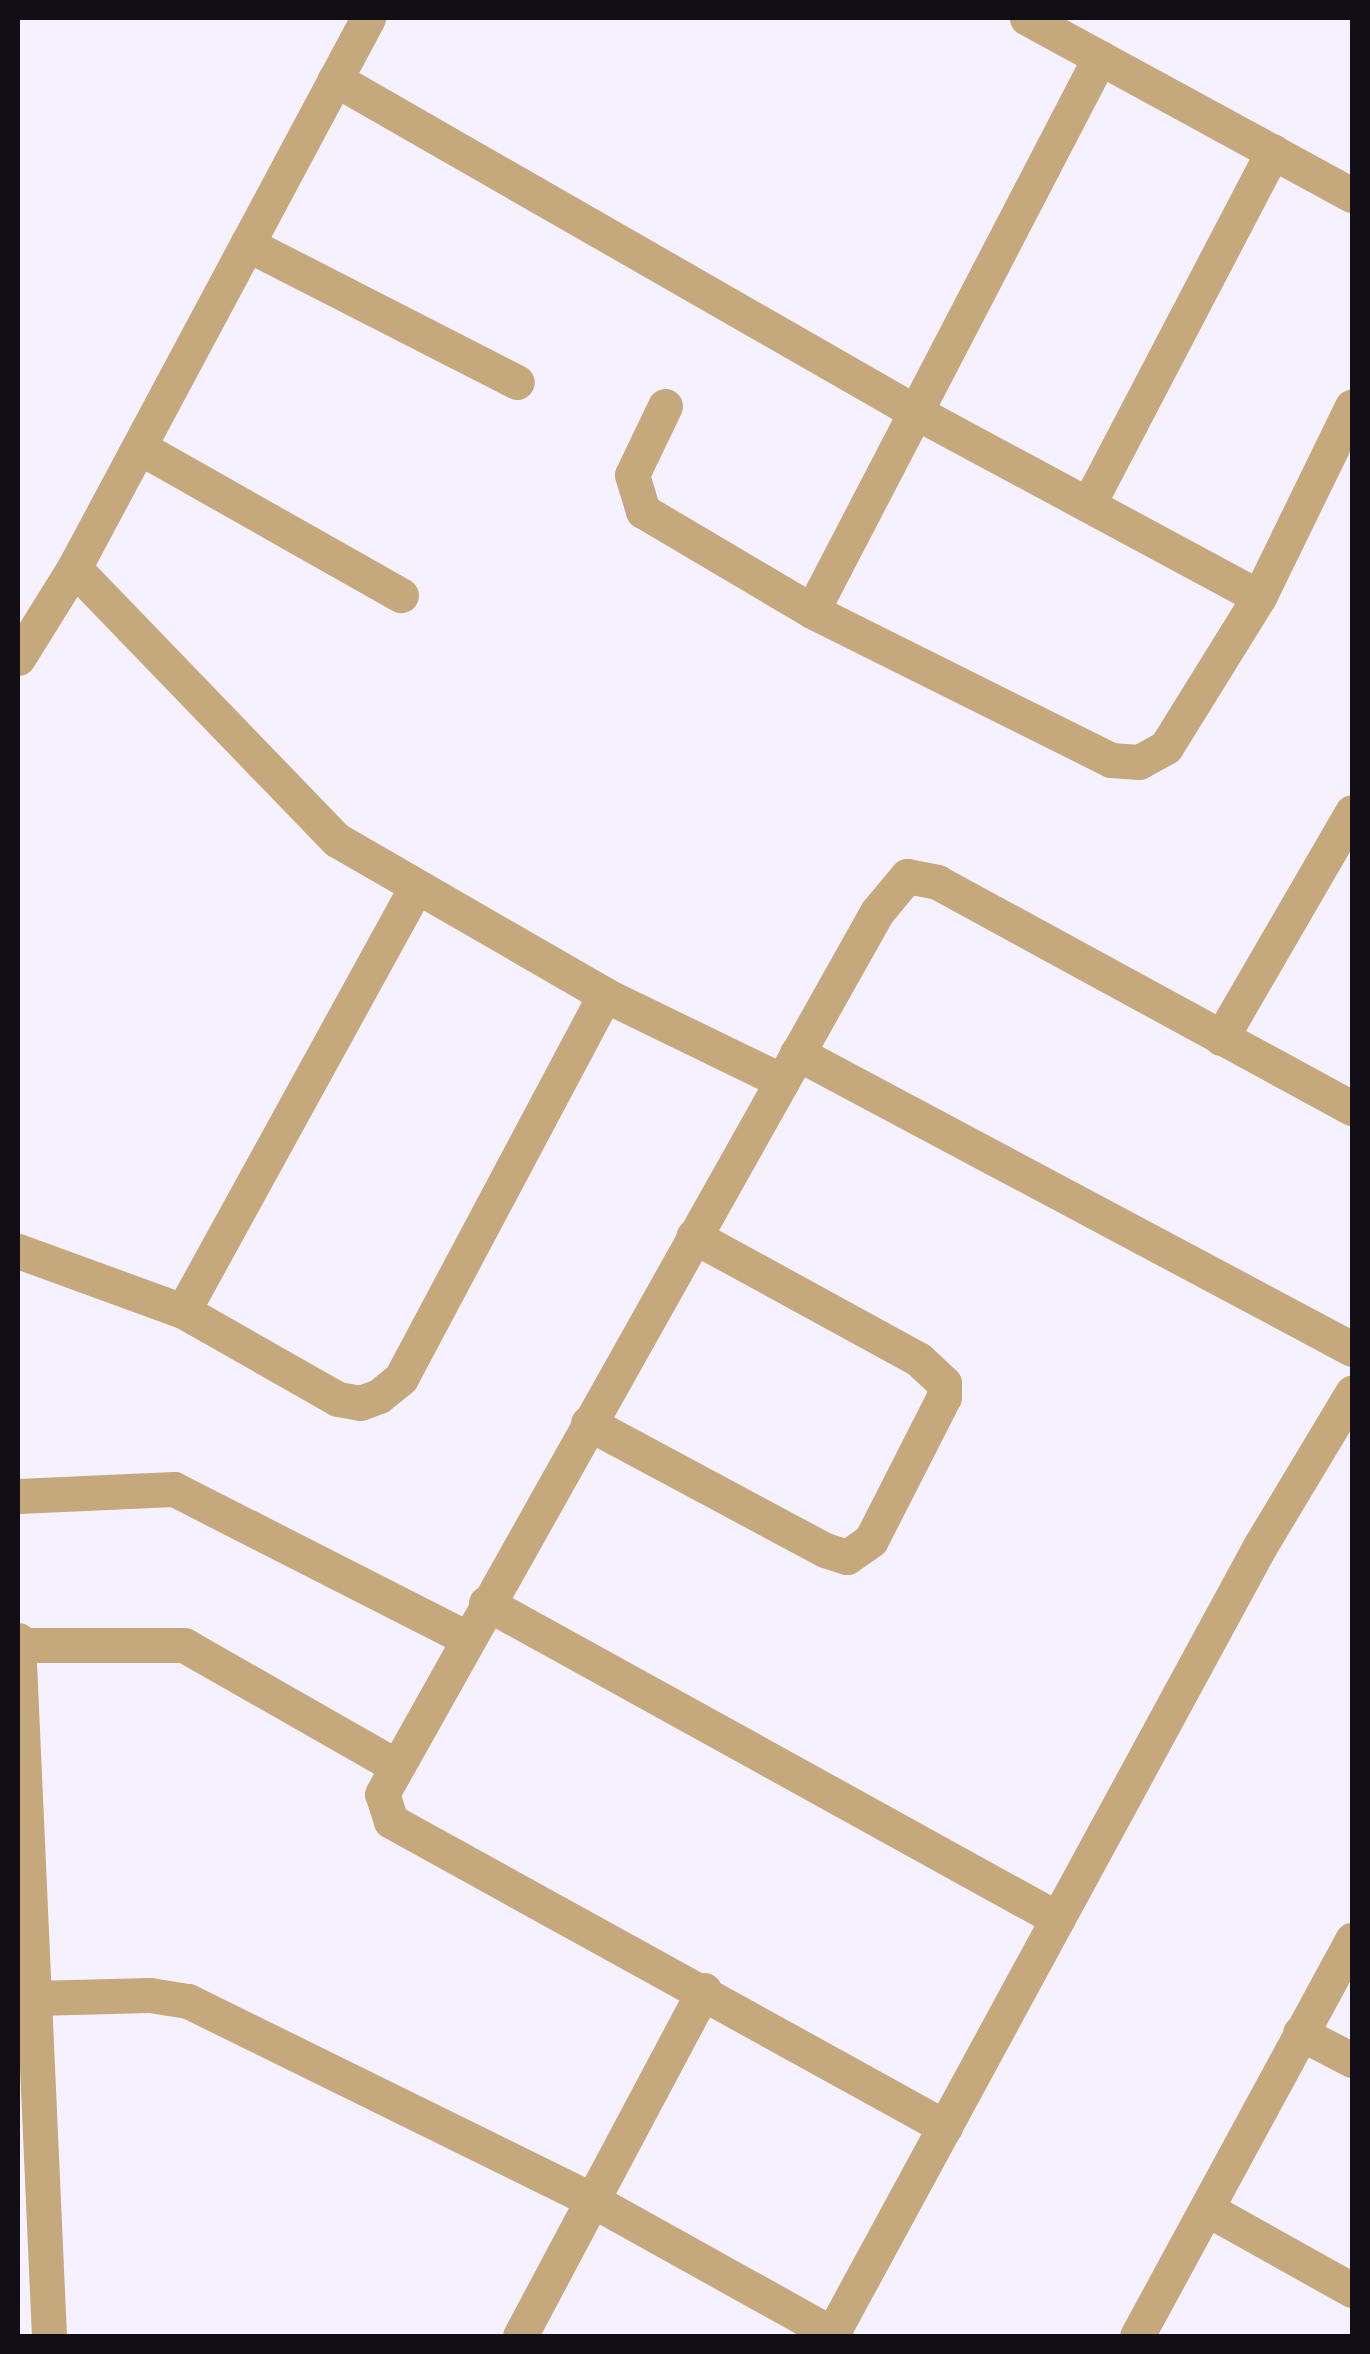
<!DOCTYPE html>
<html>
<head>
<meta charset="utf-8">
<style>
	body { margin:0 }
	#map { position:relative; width:1370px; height:2354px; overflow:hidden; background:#f6f1fe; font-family:Bitter,serif }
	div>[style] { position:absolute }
	.street>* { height:35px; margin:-17.5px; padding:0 17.5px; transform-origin:17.5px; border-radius:17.5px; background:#c5a87b }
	span { translate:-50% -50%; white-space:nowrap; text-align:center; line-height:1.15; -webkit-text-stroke:8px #f6f1fe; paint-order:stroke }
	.frame { position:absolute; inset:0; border:20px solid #110e15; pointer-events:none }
</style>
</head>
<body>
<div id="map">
	<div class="street">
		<i style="left:1027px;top:18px;width:370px;rotate:28.6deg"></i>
		<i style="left:335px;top:79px;width:665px;rotate:29.84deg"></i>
		<i style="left:912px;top:410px;width:394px;rotate:28.3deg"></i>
		<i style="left:247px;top:244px;width:303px;rotate:27.1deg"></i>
		<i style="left:665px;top:406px;width:76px;rotate:115.6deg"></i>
		<i style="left:632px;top:475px;width:38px;rotate:73deg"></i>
		<i style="left:643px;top:511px;width:196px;rotate:30.6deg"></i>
		<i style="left:812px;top:611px;width:334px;rotate:26.5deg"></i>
		<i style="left:1111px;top:760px;width:28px;rotate:4deg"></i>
		<i style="left:1139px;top:762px;width:31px;rotate:-29deg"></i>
		<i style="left:1166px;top:747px;width:176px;rotate:-58.2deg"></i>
		<i style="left:1259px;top:597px;width:212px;rotate:-64deg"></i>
		<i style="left:139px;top:447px;width:301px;rotate:29.5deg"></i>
		<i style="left:1089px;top:503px;width:397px;rotate:-62.4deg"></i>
		<i style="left:74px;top:568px;width:378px;rotate:46deg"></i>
		<i style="left:337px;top:840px;width:310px;rotate:30deg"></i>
		<i style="left:605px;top:995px;width:197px;rotate:25.9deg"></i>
		<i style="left:812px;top:611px;width:624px;rotate:-62.53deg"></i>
		<i style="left:18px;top:658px;width:106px;rotate:-58.1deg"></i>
		<i style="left:74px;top:568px;width:624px;rotate:-61.87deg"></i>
		<i style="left:1221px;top:1038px;width:261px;rotate:-59.9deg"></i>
		<i style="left:797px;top:1053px;width:629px;rotate:28.07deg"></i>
		<i style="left:18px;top:1251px;width:176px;rotate:20deg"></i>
		<i style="left:183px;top:1311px;width:178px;rotate:29.6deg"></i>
		<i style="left:338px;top:1399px;width:22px;rotate:10deg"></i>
		<i style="left:360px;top:1403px;width:20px;rotate:-20deg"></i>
		<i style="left:379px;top:1396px;width:28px;rotate:-39deg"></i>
		<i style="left:401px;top:1378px;width:434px;rotate:-62deg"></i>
		<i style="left:183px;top:1311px;width:480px;rotate:-61.2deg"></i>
		<i style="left:588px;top:1423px;width:269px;rotate:28.2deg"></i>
		<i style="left:825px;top:1550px;width:23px;rotate:18deg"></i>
		<i style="left:847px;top:1557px;width:29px;rotate:-35deg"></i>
		<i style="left:871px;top:1540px;width:161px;rotate:-63deg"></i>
		<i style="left:944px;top:1397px;width:14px;rotate:-90deg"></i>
		<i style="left:944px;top:1383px;width:35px;rotate:-137deg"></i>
		<i style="left:918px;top:1359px;width:256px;rotate:-151.3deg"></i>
		<i style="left:18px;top:1496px;width:156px;rotate:-2.6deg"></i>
		<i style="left:174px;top:1489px;width:328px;rotate:27deg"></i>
		<i style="left:486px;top:1603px;width:653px;rotate:28.92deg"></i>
		<i style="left:18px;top:1640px;width:697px;rotate:87.45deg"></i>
		<i style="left:18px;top:1645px;width:166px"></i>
		<i style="left:184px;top:1645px;width:242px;rotate:29.7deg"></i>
		<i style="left:34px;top:1998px;width:116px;rotate:-1.5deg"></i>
		<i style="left:150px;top:1995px;width:38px;rotate:9deg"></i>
		<i style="left:188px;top:2001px;width:450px;rotate:26.2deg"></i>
		<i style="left:592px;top:2200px;width:279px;rotate:29.1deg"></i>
		<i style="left:1300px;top:2033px;width:59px;rotate:27.4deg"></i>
		<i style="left:945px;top:2127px;width:633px;rotate:-151.09deg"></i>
		<i style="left:391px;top:1821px;width:28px;rotate:-108deg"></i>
		<i style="left:382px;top:1794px;width:1011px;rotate:-60.7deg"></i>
		<i style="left:877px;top:912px;width:47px;rotate:-50.2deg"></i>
		<i style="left:907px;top:876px;width:31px;rotate:11deg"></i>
		<i style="left:937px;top:882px;width:473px;rotate:28.6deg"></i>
		<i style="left:1207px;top:2209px;width:166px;rotate:29.2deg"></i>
		<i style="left:832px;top:2334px;width:897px;rotate:-61.49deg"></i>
		<i style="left:1260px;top:1546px;width:179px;rotate:-59deg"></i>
		<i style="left:520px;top:2336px;width:392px;rotate:-62deg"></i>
		<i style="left:1137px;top:2336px;width:451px;rotate:-61.5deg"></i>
	</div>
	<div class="frame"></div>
</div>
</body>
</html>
